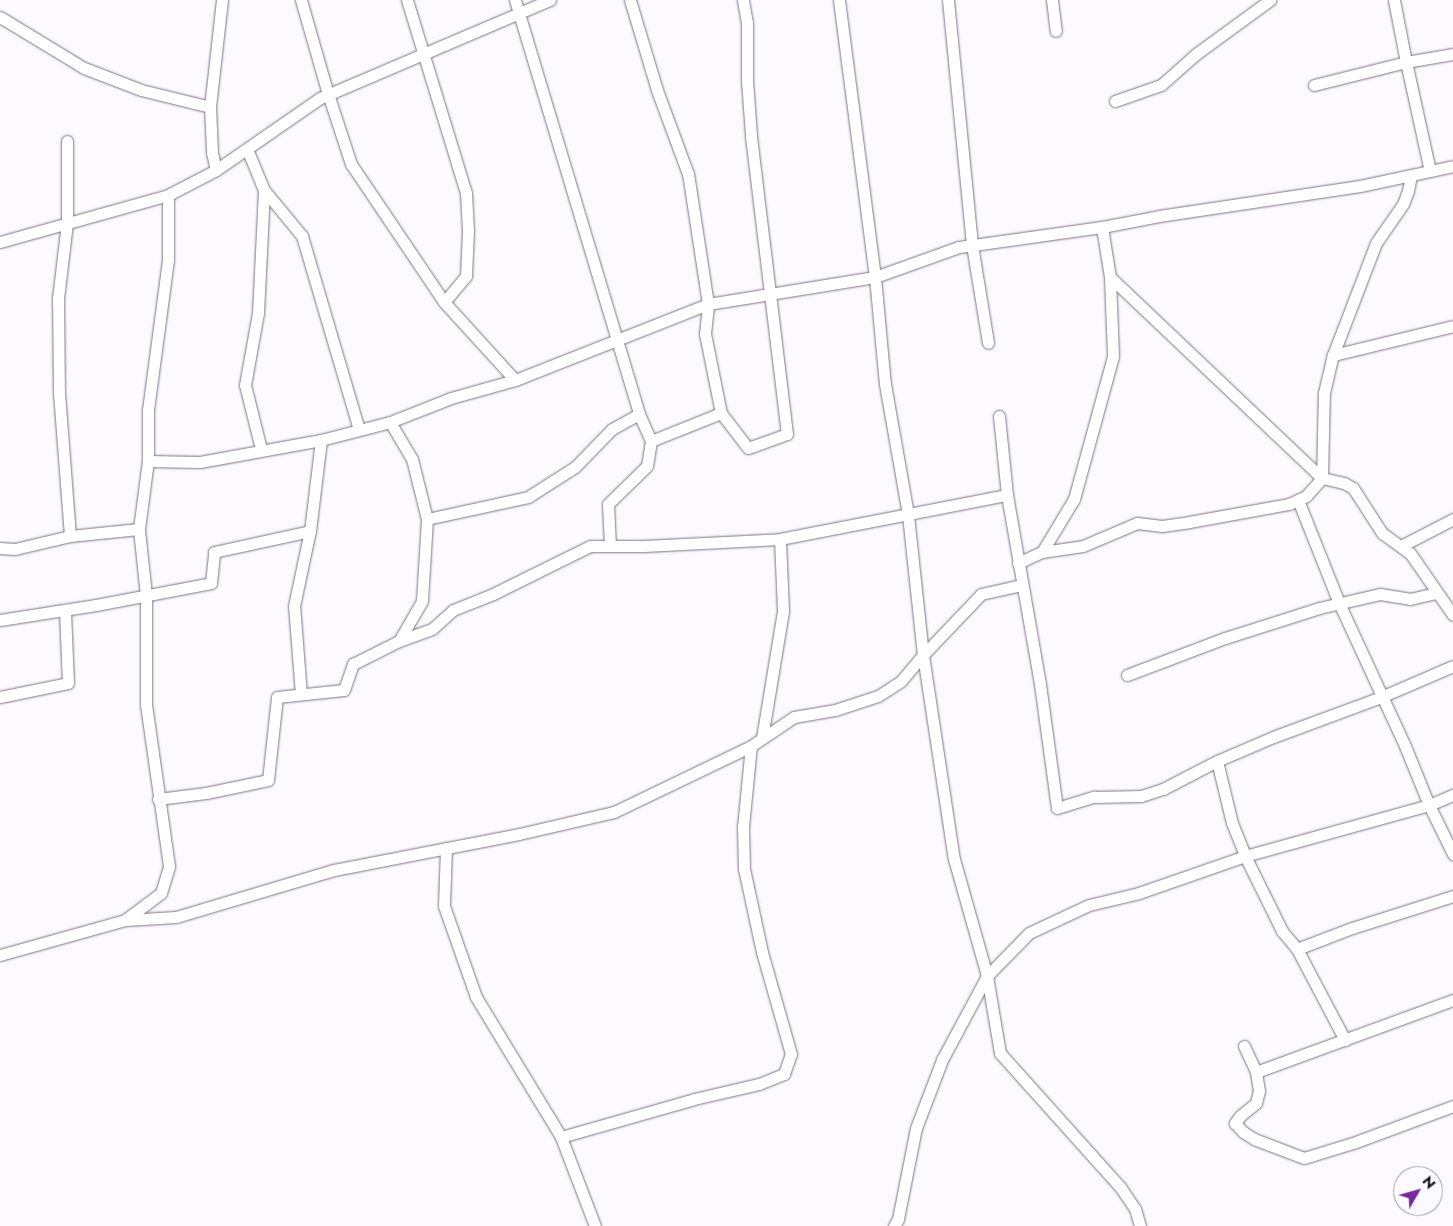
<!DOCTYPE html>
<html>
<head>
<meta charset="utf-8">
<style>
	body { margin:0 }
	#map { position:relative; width:1453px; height:1226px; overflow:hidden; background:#fcfafe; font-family:Jost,sans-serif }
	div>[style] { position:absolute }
	.roads { filter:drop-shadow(0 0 1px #7c7383) drop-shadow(0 0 1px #7c7383) }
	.minor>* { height:11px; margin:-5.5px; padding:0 5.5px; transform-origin:5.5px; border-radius:5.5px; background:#fff }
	span { translate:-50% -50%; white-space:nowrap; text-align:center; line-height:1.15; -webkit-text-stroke:4px #fcfafe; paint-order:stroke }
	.north { position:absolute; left:1393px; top:1166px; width:50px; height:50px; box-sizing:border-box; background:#fcfafe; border:1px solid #9e9ca1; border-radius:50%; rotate:52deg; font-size:14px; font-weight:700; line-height:20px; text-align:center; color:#120f15 }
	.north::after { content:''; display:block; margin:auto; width:18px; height:22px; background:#762a9c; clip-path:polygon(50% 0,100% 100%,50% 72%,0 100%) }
</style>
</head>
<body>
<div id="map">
	<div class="roads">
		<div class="minor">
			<i style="left:301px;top:0;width:98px;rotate:74deg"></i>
			<i style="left:328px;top:94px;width:74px;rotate:71.8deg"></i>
			<i style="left:351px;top:164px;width:166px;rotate:56deg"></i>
			<i style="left:444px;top:302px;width:105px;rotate:47.7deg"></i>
			<i style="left:407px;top:0;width:202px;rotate:73deg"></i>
			<i style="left:466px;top:193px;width:37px;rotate:87deg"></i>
			<i style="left:468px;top:230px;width:46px;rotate:92.5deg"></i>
			<i style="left:466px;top:276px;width:34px;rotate:130deg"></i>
			<i style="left:515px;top:0;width:432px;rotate:73.3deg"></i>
			<i style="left:639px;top:414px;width:30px;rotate:66deg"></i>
			<i style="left:651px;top:441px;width:75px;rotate:-21.8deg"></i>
			<i style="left:721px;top:413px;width:81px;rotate:-101.4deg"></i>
			<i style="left:705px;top:334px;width:30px;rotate:-84deg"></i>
			<i style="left:708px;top:304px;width:132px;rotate:-98.7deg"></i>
			<i style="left:688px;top:174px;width:90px;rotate:-110.3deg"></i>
			<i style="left:657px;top:90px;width:94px;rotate:-106.7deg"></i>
			<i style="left:839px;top:0;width:279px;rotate:82.6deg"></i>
			<i style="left:875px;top:277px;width:107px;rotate:84.7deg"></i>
			<i style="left:885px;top:384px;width:133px;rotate:80deg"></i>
			<i style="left:908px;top:515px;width:141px;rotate:83.9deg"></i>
			<i style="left:923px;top:655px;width:206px;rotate:81.4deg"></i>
			<i style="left:954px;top:859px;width:122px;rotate:74.2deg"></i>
			<i style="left:987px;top:976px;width:95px;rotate:118.2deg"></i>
			<i style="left:942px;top:1060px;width:73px;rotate:110.9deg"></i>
			<i style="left:916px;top:1128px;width:93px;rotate:101.2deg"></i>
			<i style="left:898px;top:1219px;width:8px;rotate:120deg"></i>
			<i style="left:948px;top:0;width:246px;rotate:84.4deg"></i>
			<i style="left:972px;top:245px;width:99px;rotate:80.7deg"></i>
			<i style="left:1052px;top:0;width:31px;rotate:83deg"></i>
			<i style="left:0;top:17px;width:98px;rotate:31.3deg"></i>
			<i style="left:84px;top:68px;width:61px;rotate:21.1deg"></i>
			<i style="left:141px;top:90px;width:71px;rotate:13.8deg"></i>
			<i style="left:1314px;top:85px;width:95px;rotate:-14deg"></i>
			<i style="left:1406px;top:62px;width:63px;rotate:-101deg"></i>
			<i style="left:1115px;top:101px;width:49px;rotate:-19.2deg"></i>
			<i style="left:1161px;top:85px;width:47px;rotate:-41.5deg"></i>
			<i style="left:1196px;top:54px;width:92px;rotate:-36.1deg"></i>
			<i style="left:67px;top:141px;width:82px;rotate:90deg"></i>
			<i style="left:67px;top:223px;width:76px;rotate:96.8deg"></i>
			<i style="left:58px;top:298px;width:95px;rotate:89.4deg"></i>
			<i style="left:59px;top:393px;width:143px;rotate:85.6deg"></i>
			<i style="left:247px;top:149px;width:44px;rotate:67.5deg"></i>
			<i style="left:264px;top:190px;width:60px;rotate:50.4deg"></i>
			<i style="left:302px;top:236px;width:202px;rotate:73.6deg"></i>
			<i style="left:216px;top:170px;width:18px;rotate:-103deg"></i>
			<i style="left:212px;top:152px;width:45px;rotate:-92.5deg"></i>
			<i style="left:210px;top:107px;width:108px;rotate:-83.6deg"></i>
			<i style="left:1430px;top:171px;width:112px;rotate:-102.4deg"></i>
			<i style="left:1406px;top:62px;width:48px;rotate:-9.7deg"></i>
			<i style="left:1102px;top:227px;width:51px;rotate:80.9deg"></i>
			<i style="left:1110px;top:277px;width:292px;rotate:43.5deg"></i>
			<i style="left:1322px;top:478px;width:23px;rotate:13deg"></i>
			<i style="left:1344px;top:483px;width:10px;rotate:29deg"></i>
			<i style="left:1353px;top:488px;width:54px;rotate:57.2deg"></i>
			<i style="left:1382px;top:533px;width:34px;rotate:36deg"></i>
			<i style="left:1410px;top:553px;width:75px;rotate:55.3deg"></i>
			<i style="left:0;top:242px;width:174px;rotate:-15.6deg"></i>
			<i style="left:168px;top:195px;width:54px;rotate:-27.5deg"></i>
			<i style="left:216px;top:170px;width:126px;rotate:-34.7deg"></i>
			<i style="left:320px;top:98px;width:250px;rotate:-23.1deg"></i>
			<i style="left:1333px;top:355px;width:123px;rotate:-13.6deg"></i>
			<i style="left:721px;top:413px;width:44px;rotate:52.4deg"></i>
			<i style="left:748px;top:448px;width:41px;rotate:-19.7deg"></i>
			<i style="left:787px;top:434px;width:301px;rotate:-96.9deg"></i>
			<i style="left:751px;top:135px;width:54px;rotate:-94.2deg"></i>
			<i style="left:747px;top:81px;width:58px;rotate:-90deg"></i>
			<i style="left:747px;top:23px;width:23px;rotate:-100deg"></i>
			<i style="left:999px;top:416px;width:79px;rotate:84.2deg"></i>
			<i style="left:1007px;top:495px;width:192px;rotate:80.1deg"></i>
			<i style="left:1040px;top:684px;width:125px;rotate:82.2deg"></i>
			<i style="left:1057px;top:808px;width:39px;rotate:-17deg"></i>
			<i style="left:1094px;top:797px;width:47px;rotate:-1.2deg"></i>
			<i style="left:1141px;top:796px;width:23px;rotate:-18deg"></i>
			<i style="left:1163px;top:789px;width:61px;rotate:-27.4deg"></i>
			<i style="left:1217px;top:761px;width:61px;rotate:-23.2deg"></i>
			<i style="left:1273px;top:737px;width:115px;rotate:-20.3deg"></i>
			<i style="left:1381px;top:697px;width:78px;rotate:-23.3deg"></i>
			<i style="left:390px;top:422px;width:43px;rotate:59.3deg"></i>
			<i style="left:412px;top:459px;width:62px;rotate:76deg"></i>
			<i style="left:427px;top:519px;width:103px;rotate:-12.3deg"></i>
			<i style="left:528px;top:497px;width:56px;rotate:-32.6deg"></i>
			<i style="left:575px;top:467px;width:53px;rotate:-45.8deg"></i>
			<i style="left:612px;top:429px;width:31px;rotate:-29deg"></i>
			<i style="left:261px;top:449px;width:66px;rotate:-104deg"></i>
			<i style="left:245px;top:385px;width:73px;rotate:-79.8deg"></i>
			<i style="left:258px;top:313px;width:123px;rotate:-87.2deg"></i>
			<i style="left:148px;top:461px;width:52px;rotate:1.1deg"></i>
			<i style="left:200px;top:462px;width:123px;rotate:-10.3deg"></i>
			<i style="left:321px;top:440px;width:71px;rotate:-14.6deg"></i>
			<i style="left:390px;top:422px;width:66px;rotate:-21.5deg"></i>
			<i style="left:451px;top:398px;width:66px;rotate:-15.7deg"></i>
			<i style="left:515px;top:380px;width:207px;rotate:-21.5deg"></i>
			<i style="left:708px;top:304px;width:169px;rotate:-9.2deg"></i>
			<i style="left:875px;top:277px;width:89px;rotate:-19.7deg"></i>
			<i style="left:959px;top:247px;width:144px;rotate:-8deg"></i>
			<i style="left:1102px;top:227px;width:58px;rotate:-10.9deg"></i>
			<i style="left:1159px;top:216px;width:203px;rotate:-8.5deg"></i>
			<i style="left:1360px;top:186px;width:95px;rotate:-12.1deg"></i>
			<i style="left:1298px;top:500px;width:111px;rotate:68.3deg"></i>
			<i style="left:1339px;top:603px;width:157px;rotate:65.2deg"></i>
			<i style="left:1405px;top:746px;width:64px;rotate:67.9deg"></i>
			<i style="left:1429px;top:805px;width:55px;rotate:63.9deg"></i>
			<i style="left:610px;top:546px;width:42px;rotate:-92.7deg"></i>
			<i style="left:608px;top:504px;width:54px;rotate:-44.3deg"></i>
			<i style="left:647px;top:466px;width:25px;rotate:-81deg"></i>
			<i style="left:1401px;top:546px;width:59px;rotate:-27.4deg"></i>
			<i style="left:0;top:548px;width:15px;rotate:4deg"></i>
			<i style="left:15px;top:549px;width:57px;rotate:-13.3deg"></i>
			<i style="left:70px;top:536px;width:69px;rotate:-5.8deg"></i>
			<i style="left:1042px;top:552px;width:41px;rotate:-8.3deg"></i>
			<i style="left:1083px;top:546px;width:59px;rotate:-23.1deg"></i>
			<i style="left:1137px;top:523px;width:25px;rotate:7deg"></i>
			<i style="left:1162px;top:526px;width:27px;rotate:-8deg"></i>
			<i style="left:1189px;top:522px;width:102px;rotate:-10.2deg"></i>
			<i style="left:1289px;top:504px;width:19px;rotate:-25deg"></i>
			<i style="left:1306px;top:496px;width:24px;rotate:-48deg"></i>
			<i style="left:1322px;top:478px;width:85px;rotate:-88.7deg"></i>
			<i style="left:1324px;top:393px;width:39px;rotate:-77deg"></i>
			<i style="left:1333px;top:355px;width:120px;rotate:-69deg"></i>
			<i style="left:1376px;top:243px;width:47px;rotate:-55.3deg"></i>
			<i style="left:1403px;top:204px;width:14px;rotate:-69deg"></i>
			<i style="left:1408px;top:191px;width:16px;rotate:-79deg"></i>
			<i style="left:1018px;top:563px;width:26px;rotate:-25deg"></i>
			<i style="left:1042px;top:552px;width:62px;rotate:-58.9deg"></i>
			<i style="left:1074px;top:499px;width:148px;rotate:-74.7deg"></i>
			<i style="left:1113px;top:356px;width:79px;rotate:-92.2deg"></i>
			<i style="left:0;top:620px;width:97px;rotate:-8.9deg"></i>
			<i style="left:96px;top:605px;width:117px;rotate:-10.8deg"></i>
			<i style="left:211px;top:583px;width:31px;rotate:-84deg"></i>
			<i style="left:214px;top:552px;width:98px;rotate:-12.3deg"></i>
			<i style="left:399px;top:641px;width:35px;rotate:-20deg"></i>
			<i style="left:432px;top:629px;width:28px;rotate:-42deg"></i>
			<i style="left:453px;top:610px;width:43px;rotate:-21.8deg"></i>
			<i style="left:493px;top:594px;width:108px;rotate:-26.3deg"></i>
			<i style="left:590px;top:546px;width:54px"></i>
			<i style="left:644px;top:546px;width:136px;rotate:-2.9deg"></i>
			<i style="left:780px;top:539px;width:231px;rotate:-11deg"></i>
			<i style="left:1127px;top:675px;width:105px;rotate:-20.7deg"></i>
			<i style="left:1225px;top:638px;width:99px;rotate:-17.7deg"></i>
			<i style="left:1319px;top:608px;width:63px;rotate:-12.9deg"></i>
			<i style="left:1380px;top:594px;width:30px;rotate:9deg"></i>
			<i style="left:1410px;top:599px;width:28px;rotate:-13deg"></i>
			<i style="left:301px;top:694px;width:88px;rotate:-94.5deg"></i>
			<i style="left:294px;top:606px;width:77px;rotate:-78deg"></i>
			<i style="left:310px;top:531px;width:92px;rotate:-83.1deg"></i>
			<i style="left:0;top:697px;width:69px;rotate:-11.6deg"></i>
			<i style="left:68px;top:683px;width:73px;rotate:-92.4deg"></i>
			<i style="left:762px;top:738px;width:129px;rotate:-80.6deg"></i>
			<i style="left:783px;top:611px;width:72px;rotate:-92.4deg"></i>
			<i style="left:1217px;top:761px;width:64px;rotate:76.4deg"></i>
			<i style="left:1232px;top:823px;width:35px;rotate:68deg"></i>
			<i style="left:1245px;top:856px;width:84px;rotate:63.7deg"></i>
			<i style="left:1282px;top:931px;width:23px;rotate:50deg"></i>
			<i style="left:1297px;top:949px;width:59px;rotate:-20.9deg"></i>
			<i style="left:1352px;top:928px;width:106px;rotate:-17.6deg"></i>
			<i style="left:158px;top:799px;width:48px;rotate:-7.1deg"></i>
			<i style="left:206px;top:793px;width:63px;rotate:-11.8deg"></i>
			<i style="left:268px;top:780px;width:83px;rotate:-83.8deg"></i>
			<i style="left:277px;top:697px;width:67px;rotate:-6deg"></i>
			<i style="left:344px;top:690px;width:28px;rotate:-71deg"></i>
			<i style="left:353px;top:664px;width:51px;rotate:-26.6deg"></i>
			<i style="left:399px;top:641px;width:46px;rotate:-60.1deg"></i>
			<i style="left:422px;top:601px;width:82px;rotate:-86.5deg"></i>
			<i style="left:446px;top:848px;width:58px;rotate:92deg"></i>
			<i style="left:444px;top:906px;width:96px;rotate:70.6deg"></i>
			<i style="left:476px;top:997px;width:164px;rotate:58.7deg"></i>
			<i style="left:561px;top:1137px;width:95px;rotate:69.1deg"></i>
			<i style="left:126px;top:920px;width:50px;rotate:-3.4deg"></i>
			<i style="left:176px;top:917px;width:165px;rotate:-16.6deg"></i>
			<i style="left:334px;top:870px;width:188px;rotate:-11deg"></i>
			<i style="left:519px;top:834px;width:98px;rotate:-13deg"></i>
			<i style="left:614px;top:812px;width:152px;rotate:-25.7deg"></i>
			<i style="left:1297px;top:949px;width:103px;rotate:62.2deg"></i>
			<i style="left:0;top:955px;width:130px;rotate:-15.6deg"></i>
			<i style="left:125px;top:920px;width:45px;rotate:-36.9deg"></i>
			<i style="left:161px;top:893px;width:28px;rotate:-73deg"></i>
			<i style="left:169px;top:866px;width:163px;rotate:-98.1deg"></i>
			<i style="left:146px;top:705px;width:110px;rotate:-90deg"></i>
			<i style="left:146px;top:595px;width:66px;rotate:-96.1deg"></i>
			<i style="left:139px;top:529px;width:69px;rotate:-82.5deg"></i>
			<i style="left:148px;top:461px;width:51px;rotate:-90deg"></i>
			<i style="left:148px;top:410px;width:151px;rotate:-82.4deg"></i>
			<i style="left:168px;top:260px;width:65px;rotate:-90deg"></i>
			<i style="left:1244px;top:1046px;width:29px;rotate:65deg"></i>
			<i style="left:1256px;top:1072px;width:19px;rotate:81deg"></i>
			<i style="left:1259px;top:1091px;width:12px;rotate:104deg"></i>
			<i style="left:1256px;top:1103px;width:21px;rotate:141deg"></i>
			<i style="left:1240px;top:1116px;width:9px;rotate:126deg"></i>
			<i style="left:1235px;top:1123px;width:12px;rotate:48deg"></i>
			<i style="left:1243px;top:1132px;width:13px;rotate:32deg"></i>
			<i style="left:1254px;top:1139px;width:53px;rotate:20.8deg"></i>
			<i style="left:1304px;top:1158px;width:51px;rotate:-17deg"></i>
			<i style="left:1353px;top:1143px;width:107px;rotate:-20.3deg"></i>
			<i style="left:1256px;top:1072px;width:210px;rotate:-20.1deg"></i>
			<i style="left:561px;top:1137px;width:138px;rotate:-15.9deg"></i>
			<i style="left:694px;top:1099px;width:67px;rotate:-13deg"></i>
			<i style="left:759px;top:1084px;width:27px;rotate:-22deg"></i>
			<i style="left:784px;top:1074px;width:21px;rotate:-71deg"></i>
			<i style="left:791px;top:1054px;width:106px;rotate:-105.9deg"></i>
			<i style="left:762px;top:952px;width:85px;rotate:-102.2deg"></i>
			<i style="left:744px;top:869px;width:42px;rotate:-91.4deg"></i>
			<i style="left:743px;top:827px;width:81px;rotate:-84.4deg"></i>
			<i style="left:751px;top:746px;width:52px;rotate:-34deg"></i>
			<i style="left:794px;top:717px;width:42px;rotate:-9.7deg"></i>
			<i style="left:835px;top:710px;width:45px;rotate:-18deg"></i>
			<i style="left:878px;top:696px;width:27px;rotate:-33deg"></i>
			<i style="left:901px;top:681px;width:34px;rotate:-50deg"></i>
			<i style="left:923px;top:655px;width:84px;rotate:-46.4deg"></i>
			<i style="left:981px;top:594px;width:42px;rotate:-12.4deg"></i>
			<i style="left:1140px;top:1226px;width:18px;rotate:-106deg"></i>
			<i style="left:1135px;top:1209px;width:25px;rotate:-124deg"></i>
			<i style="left:1121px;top:1188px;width:181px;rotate:-131.9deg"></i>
			<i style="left:1000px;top:1053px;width:78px;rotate:-99.6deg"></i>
			<i style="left:987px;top:976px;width:60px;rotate:-45.7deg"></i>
			<i style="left:1029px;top:933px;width:66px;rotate:-25deg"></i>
			<i style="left:1089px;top:905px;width:51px;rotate:-13.5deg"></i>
			<i style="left:1139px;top:893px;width:112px;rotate:-19.2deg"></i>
			<i style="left:1245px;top:856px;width:191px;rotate:-15.5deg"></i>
			<i style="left:1429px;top:805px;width:26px;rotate:-23deg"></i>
		</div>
	</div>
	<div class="north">N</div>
</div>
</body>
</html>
